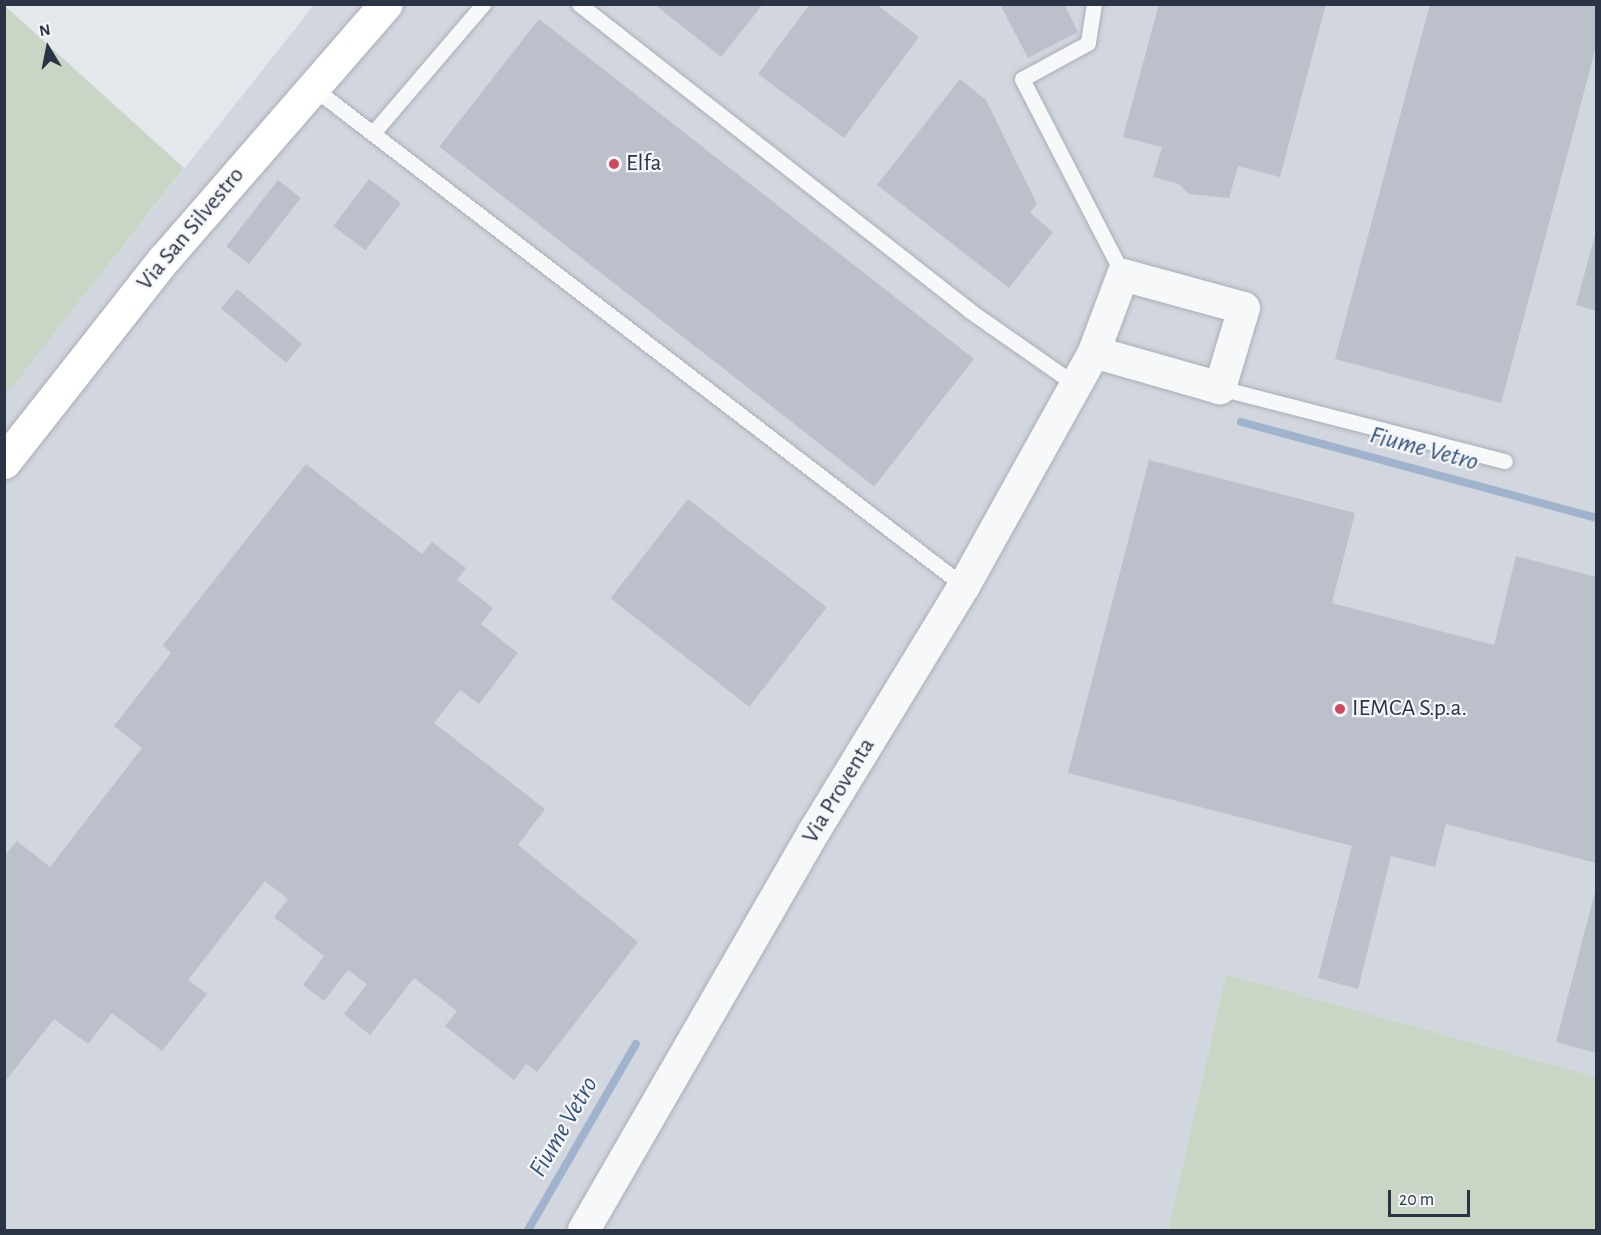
<!DOCTYPE html>
<html>
<head>
<meta charset="utf-8">
<style>
	body { margin:0 }
	#map { position:relative; width:1601px; height:1235px; overflow:hidden; background:#e4e7ec; font-family:"Alegreya Sans",sans-serif }
	div>[style] { position:absolute }
	.built>* { inset:0; background:#d2d6de }
	.green>* { inset:0; background:#c9d6c5 }
	.stream>* { height:8px; margin:-4px; padding:0 4px; transform-origin:4px; border-radius:4px; background:#9fb4cc }
	.building>* { inset:0; background:#bbc0ca; transform-origin:0 0 }
	.roads { filter:drop-shadow(0 0 2px #a9aeb7) drop-shadow(0 0 2px #a9aeb7) }
	.service>* { height:15px; margin:-7.5px; padding:0 7.5px; transform-origin:7.5px; border-radius:7.5px; background:#f7f8fa }
	.minor>* { height:32px; margin:-16px; padding:0 16px; transform-origin:16px; border-radius:16px; background:#f7f8fa }
	.primary>* { height:33px; margin:-16.5px; padding:0 16.5px; transform-origin:16.5px; border-radius:16.5px; background:#fff }
	.dots>* { width:16px; height:16px; translate:-50% -50%; box-sizing:border-box; border:3px solid #f4f6f9; border-radius:50% }
	span { translate:-50% -50%; white-space:nowrap; text-align:center; line-height:1.15; -webkit-text-stroke:4.5px #f4f6f9; paint-order:stroke }
	.poi-label { font-size:24px; color:#2b3445 }
	.left { translate:0 -50%; text-align:left }
	.street-label { font-size:24px; color:#2b3445 }
	.water-label { font-size:26px; color:#34527a; font-style:italic }
	.frame { position:absolute; inset:0; border:6px solid #2b3445; pointer-events:none }
	.north { position:absolute; left:18px; top:18px; width:60px; height:60px; -webkit-text-stroke:4px #f4f6f9; paint-order:stroke; rotate:350deg; font-size:16px; font-weight:700; line-height:24px; text-align:center; color:#2b3445 }
	.north::after { content:''; display:block; margin:auto; width:21px; height:27px; background:#2b3445; clip-path:polygon(50% 0,100% 100%,50% 72%,0 100%) }
	.scale { position:absolute; left:1388px; top:1190px; width:82px; height:27px; box-sizing:border-box; border:3px solid #2b3445; border-top:0; padding-left:8px; font-size:18px; line-height:21px; white-space:nowrap; color:#2b3445; -webkit-text-stroke:4px #f4f6f9; paint-order:stroke }
</style>
</head>
<body>
<div id="map">
	<div class="built">
		<i style="clip-path:polygon(314px 5px,1596px 5px,1596px 1077px,1226px 974px,1168px 1230px,5px 1230px,4px 396px)"></i>
	</div>
	<div class="green">
		<i style="clip-path:polygon(5px 6px,184px 168px,5px 396px)"></i>
		<i style="clip-path:polygon(1226px 974px,1596px 1077px,1596px 1230px,1168px 1230px)"></i>
	</div>
	<div class="stream">
		<i style="left:1241px;top:422px;width:368px;rotate:15.1deg"></i>
		<i style="left:528px;top:1230px;width:215px;rotate:-59.9deg"></i>
	</div>
	<div class="building">
		<i style="clip-path:polygon(654px 4px,763px 4px,721px 57px)"></i>
		<i style="clip-path:polygon(810px 4px,876px 4px,919px 37px,844px 138px,758px 74px)"></i>
		<i style="clip-path:polygon(1000px 4px,1064px 4px,1078px 32px,1028px 58px)"></i>
		<i style="clip-path:polygon(1159px 4px,1326px 4px,1280px 177px,1238px 166px,1229px 198px,1189px 194px,1179px 184px,1153px 177px,1162px 147px,1123px 137px)"></i>
		<i style="clip-path:polygon(1430px 4px,1596px 4px,1596px 47px,1501px 403px,1335px 359px)"></i>
		<i style="left:539px;top:19px;width:552px;height:162px;rotate:38deg"></i>
		<i style="clip-path:polygon(960px 79px,986px 100px,1037px 204px,1030px 213px,1053px 232px,1009px 288px,877px 185px)"></i>
		<i style="left:369px;top:179px;width:40px;height:59px;rotate:37deg"></i>
		<i style="left:278px;top:180px;width:29px;height:84px;rotate:38deg"></i>
		<i style="clip-path:polygon(1596px 231px,1596px 311px,1576px 305px)"></i>
		<i style="left:237px;top:289px;width:85px;height:25px;rotate:40deg"></i>
		<i style="clip-path:polygon(1149px 460px,1355px 513px,1332px 603px,1494px 645px,1516px 556px,1596px 577px,1596px 863px,1446px 824px,1435px 867px,1391px 856px,1358px 989px,1318px 978px,1352px 846px,1068px 773px)"></i>
		<i style="clip-path:polygon(306px 464px,422px 554px,432px 542px,466px 568px,457px 580px,493px 608px,481px 624px,518px 653px,479px 704px,460px 690px,434px 723px,545px 809px,518px 845px,638px 942px,537px 1072px,526px 1064px,514px 1080px,445px 1026px,457px 1011px,414px 978px,370px 1035px,344px 1014px,367px 984px,348px 970px,324px 1001px,303px 985px,324px 956px,274px 917px,288px 899px,265px 881px,188px 980px,207px 994px,162px 1051px,112px 1013px,88px 1044px,54px 1019px,4px 1083px,4px 856px,17px 841px,50px 867px,142px 748px,114px 726px,171px 653px,163px 645px)"></i>
		<i style="left:688px;top:499px;width:176px;height:126px;rotate:38deg"></i>
		<i style="clip-path:polygon(1596px 888px,1596px 1053px,1556px 1042px)"></i>
	</div>
	<div class="roads">
		<div class="service">
			<i style="left:579px;top:4px;width:497px;rotate:38.1deg"></i>
			<i style="left:970px;top:311px;width:129px;rotate:34.9deg"></i>
			<i style="left:1094px;top:4px;width:39px;rotate:99deg"></i>
			<i style="left:1088px;top:43px;width:75px;rotate:151.4deg"></i>
			<i style="left:1022px;top:79px;width:220px;rotate:62.7deg"></i>
			<i style="left:312px;top:87px;width:821px;rotate:37.43deg"></i>
			<i style="left:373px;top:133px;width:170px;rotate:-49.5deg"></i>
			<i style="left:1220px;top:388px;width:294px;rotate:14.4deg"></i>
		</div>
		<div class="minor">
			<i style="left:584px;top:1230px;width:462px;rotate:-60deg"></i>
			<i style="left:815px;top:830px;width:286px;rotate:-58.6deg"></i>
			<i style="left:964px;top:586px;width:268px;rotate:-60.9deg"></i>
			<i style="left:1094px;top:352px;width:82px;rotate:-69.4deg"></i>
			<i style="left:1123px;top:275px;width:125px;rotate:15.3deg"></i>
			<i style="left:1244px;top:308px;width:84px;rotate:106.7deg"></i>
			<i style="left:1220px;top:388px;width:131px;rotate:-164.1deg"></i>
		</div>
		<div class="primary">
			<i style="left:4px;top:462px;width:258px;rotate:-51.8deg"></i>
			<i style="left:164px;top:259px;width:338px;rotate:-49deg"></i>
		</div>
	</div>
	<div class="dots">
		<i style="left:614px;top:164px;background:#d1495b"></i>
		<i style="left:1340px;top:709px;background:#d1495b"></i>
	</div>
	<div class="poi-label">
		<span class="left" style="left:626px;top:164px">Elfa</span>
		<span class="left" style="left:1352px;top:709px">IEMCA S.p.a.</span>
	</div>
	<div class="street-label">
		<span style="left:191px;top:229px;rotate:-50deg">Via San Silvestro</span>
		<span style="left:839px;top:791px;rotate:-59deg">Via Proventa</span>
	</div>
	<div class="water-label">
		<span style="left:1424px;top:449px;rotate:15deg">Fiume Vetro</span>
		<span style="left:564px;top:1127px;rotate:-60deg">Fiume Vetro</span>
	</div>
	<div class="frame"></div>
	<div class="north">N</div>
	<div class="scale">20 m</div>
</div>
</body>
</html>
